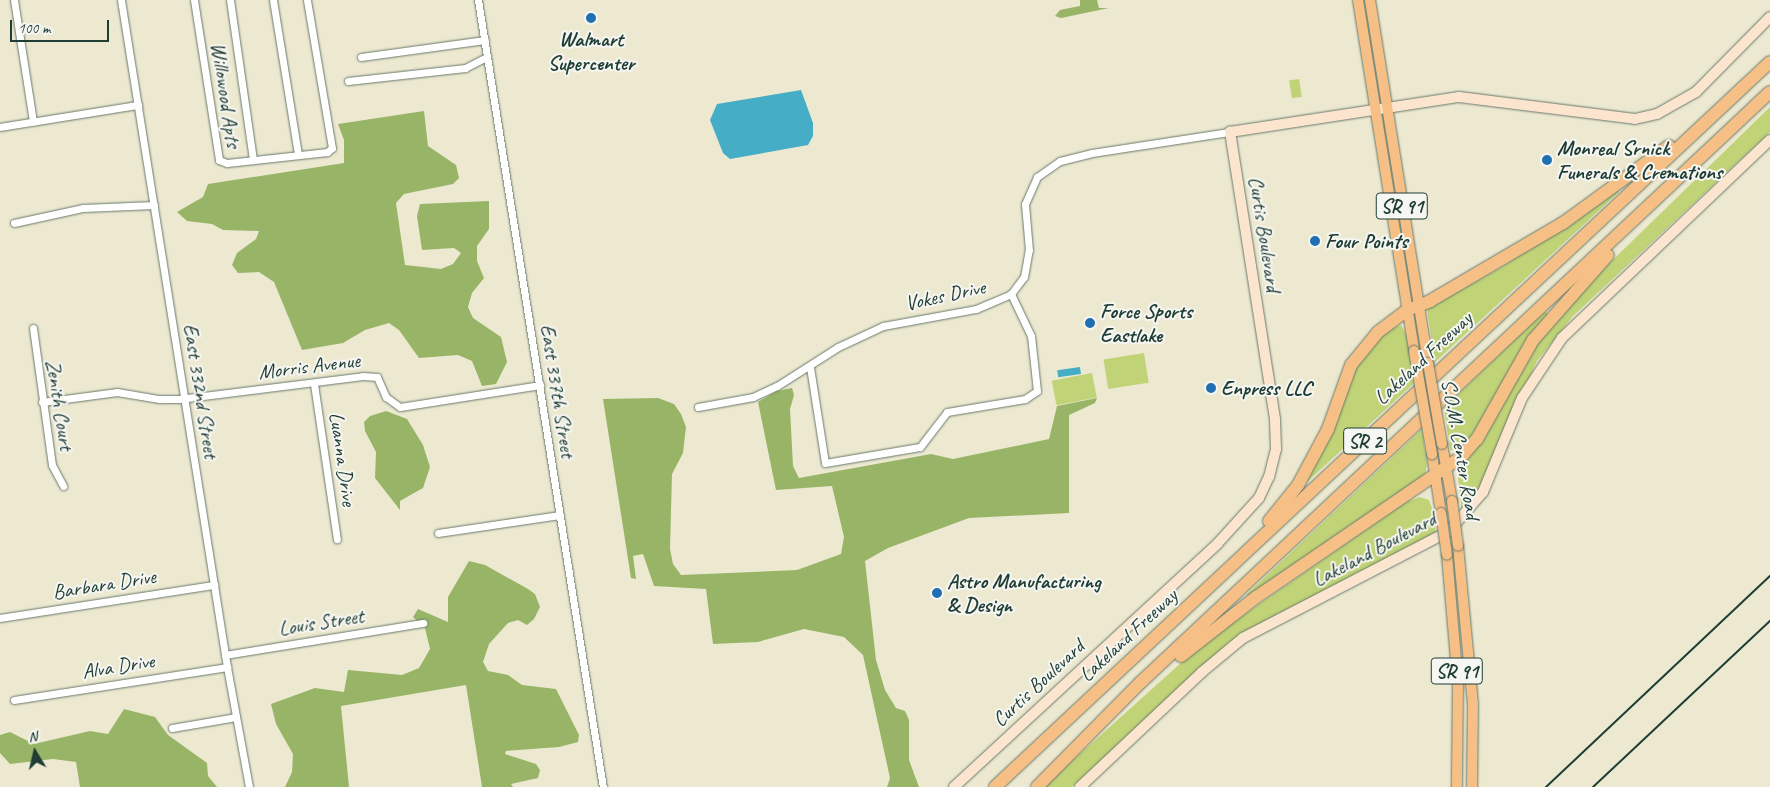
<!DOCTYPE html>
<html>
<head>
<meta charset="utf-8">
<style>
	body { margin:0 }
	#map { position:relative; width:1770px; height:787px; overflow:hidden; background:#ede9d1; font-family:Caveat,sans-serif }
	div>[style] { position:absolute }
	.green>* { inset:0; background:#c0d376; transform-origin:0 0 }
	.forest>* { inset:0; background:#98b567 }
	.water>* { inset:0; background:#46adc6; transform-origin:0 0 }
	.roads { filter:drop-shadow(0 0 1px #67796b) drop-shadow(0 0 1px #67796b) }
	.street>* { height:7px; margin:-3.5px; padding:0 3.5px; transform-origin:3.5px; border-radius:3.5px; background:#fff }
	.secondary>* { height:10px; margin:-5px; padding:0 5px; transform-origin:5px; border-radius:5px; background:#fbe5cf }
	.primary>* { height:10px; margin:-5px; padding:0 5px; transform-origin:5px; border-radius:5px; background:#f5bf86 }
	.highway>* { height:12px; margin:-6px; padding:0 6px; transform-origin:6px; border-radius:6px; background:#f5bf86 }
	.rail>* { height:2px; margin:-1px; padding:0 1px; transform-origin:1px; border-radius:1px; background:#1f3d34 }
	.bridges { filter:drop-shadow(0 0 1px #67796b) drop-shadow(0 0 1px #67796b) }
	.primary-bridge>* { height:10px; margin:-5px; padding:0 5px; transform-origin:5px; border-radius:5px; background:#f5bf86 }
	.dots>* { width:14px; height:14px; translate:-50% -50%; box-sizing:border-box; border:2px solid #f6f6f2; border-radius:50% }
	span { translate:-50% -50%; white-space:nowrap; text-align:center; line-height:1.15; -webkit-text-stroke:4px #f6f6f2; paint-order:stroke }
	.shield-label span { padding:1px 4px; background:#f6f6f2; border:1px solid; border-radius:4px; -webkit-text-stroke-width:0 }
	.shield-label { font-size:20px; color:#1f3d34; font-weight:700 }
	.poi-label { font-size:21px; color:#1f3d34; font-weight:700 }
	.left { translate:0 -50%; text-align:left }
	.street-label { font-size:21px; color:#1f3d34 }
	.north { position:absolute; left:10px; top:727px; width:50px; height:50px; -webkit-text-stroke:4px #f6f6f2; paint-order:stroke; rotate:351deg; font-size:14px; font-weight:700; line-height:20px; text-align:center; color:#1f3d34 }
	.north::after { content:''; display:block; margin:auto; width:18px; height:22px; background:#1f3d34; clip-path:polygon(50% 0,100% 100%,50% 72%,0 100%) }
	.scale { position:absolute; left:10px; top:20px; width:99px; height:22px; box-sizing:border-box; border:2px solid #1f3d34; border-top:0; padding-left:6px; font-size:15px; line-height:18px; white-space:nowrap; color:#1f3d34; -webkit-text-stroke:4px #f6f6f2; paint-order:stroke }
</style>
</head>
<body>
<div id="map">
	<div class="green">
		<i style="left:1299px;top:79px;width:18px;height:10px;rotate:81deg"></i>
		<i style="clip-path:polygon(1770px 107px,1770px 132px,1573px 316px,1537px 361px,1478px 493px,1462px 513px,1457px 469px,1535px 343px,1585px 287px)"></i>
		<i style="clip-path:polygon(1617px 189px,1619px 192px,1435px 362px,1427px 309px,1502px 267px)"></i>
		<i style="clip-path:polygon(1545px 311px,1548px 314px,1483px 424px,1461px 450px,1450px 450px,1444px 408px)"></i>
		<i style="clip-path:polygon(1401px 325px,1407px 336px,1414px 383px,1295px 493px,1363px 352px,1391px 329px)"></i>
		<i style="left:1144px;top:353px;width:30px;height:41px;rotate:81deg"></i>
		<i style="left:1092px;top:373px;width:25px;height:41px;rotate:79deg"></i>
		<i style="clip-path:polygon(1422px 429px,1427px 464px,1425px 475px,1249px 596px,1246px 595px)"></i>
		<i style="clip-path:polygon(1420px 497px,1429px 500px,1434px 514px,1436px 535px,1229px 642px,1072px 787px,1043px 787px,1202px 644px,1406px 502px)"></i>
	</div>
	<div class="forest">
		<i style="clip-path:polygon(1080px 0,1097px 0,1099px 8px,1109px 8px,1061px 18px,1055px 16px,1060px 10px,1080px 6px)"></i>
		<i style="clip-path:polygon(424px 111px,428px 146px,456px 165px,459px 178px,453px 184px,404px 194px,396px 203px,405px 265px,441px 269px,453px 264px,461px 253px,454px 248px,422px 250px,417px 216px,420px 204px,489px 201px,489px 229px,477px 246px,477px 261px,484px 278px,472px 293px,468px 307px,473px 318px,501px 337px,507px 362px,496px 384px,482px 386px,472px 361px,458px 355px,419px 358px,399px 330px,389px 323px,365px 330px,343px 343px,302px 350px,274px 282px,259px 272px,238px 273px,232px 265px,237px 253px,256px 239px,259px 231px,223px 230px,212px 224px,187px 221px,177px 212px,203px 197px,208px 184px,344px 163px,344px 140px,338px 124px)"></i>
		<i style="clip-path:polygon(792px 388px,794px 395px,790px 409px,793px 466px,799px 478px,931px 454px,953px 459px,1049px 439px,1057px 406px,1097px 398px,1095px 403px,1069px 415px,1069px 513px,969px 518px,888px 548px,865px 561px,876px 660px,885px 690px,896px 708px,905px 711px,909px 720px,909px 760px,919px 787px,887px 787px,890px 778px,863px 655px,844px 637px,804px 629px,758px 642px,713px 644px,706px 589px,654px 586px,643px 554px,633px 556px,636px 579px,631px 578px,603px 399px,658px 398px,674px 404px,681px 414px,686px 427px,683px 453px,672px 474px,670px 549px,673px 564px,681px 575px,797px 570px,841px 554px,844px 537px,832px 486px,776px 490px,758px 402px,777px 391px)"></i>
		<i style="clip-path:polygon(386px 411px,407px 419px,423px 445px,430px 467px,423px 488px,400px 501px,400px 510px,375px 478px,376px 452px,365px 431px,364px 422px,370px 416px)"></i>
		<i style="clip-path:polygon(469px 561px,485px 565px,528px 589px,535px 594px,540px 607px,534px 619px,527px 625px,518px 620px,508px 623px,489px 644px,483px 662px,488px 671px,508px 675px,522px 685px,556px 689px,579px 735px,578px 742px,559px 747px,506px 751px,505px 754px,536px 764px,540px 770px,538px 778px,511px 784px,513px 787px,482px 787px,466px 685px,341px 706px,349px 787px,285px 787px,292px 772px,293px 754px,276px 724px,271px 704px,315px 688px,344px 692px,348px 670px,402px 675px,419px 668px,430px 649px,425px 628px,413px 617px,418px 609px,448px 622px,448px 597px)"></i>
		<i style="clip-path:polygon(124px 709px,155px 717px,168px 735px,207px 763px,208px 776px,217px 787px,80px 787px,76px 762px,53px 759px,10px 764px,0 753px,0 735px,10px 732px,34px 744px,90px 731px,108px 734px)"></i>
	</div>
	<div class="water">
		<i style="clip-path:polygon(801px 90px,813px 123px,813px 136px,808px 145px,730px 159px,723px 153px,710px 120px,717px 104px)"></i>
		<i style="left:1080px;top:367px;width:7px;height:23px;rotate:82deg"></i>
	</div>
	<div class="roads">
		<div class="street">
			<i style="left:14px;top:0;width:123px;rotate:81.1deg"></i>
			<i style="left:121px;top:0;width:675px;rotate:80.97deg"></i>
			<i style="left:227px;top:667px;width:122px;rotate:79.6deg"></i>
			<i style="left:194px;top:0;width:162px;rotate:81.1deg"></i>
			<i style="left:219px;top:160px;width:9px;rotate:21deg"></i>
			<i style="left:227px;top:163px;width:101px;rotate:-6.3deg"></i>
			<i style="left:327px;top:152px;width:6px;rotate:-39deg"></i>
			<i style="left:332px;top:148px;width:150px;rotate:-99.6deg"></i>
			<i style="left:230px;top:0;width:162px;rotate:81.8deg"></i>
			<i style="left:273px;top:0;width:157px;rotate:80.8deg"></i>
			<i style="left:478px;top:0;width:797px;rotate:80.98deg"></i>
			<i style="left:361px;top:57px;width:125px;rotate:-7.8deg"></i>
			<i style="left:348px;top:81px;width:118px;rotate:-6.3deg"></i>
			<i style="left:465px;top:68px;width:25px;rotate:-27deg"></i>
			<i style="left:0;top:127px;width:140px;rotate:-9.1deg"></i>
			<i style="left:14px;top:223px;width:71px;rotate:-12.3deg"></i>
			<i style="left:83px;top:208px;width:71px;rotate:-2.4deg"></i>
			<i style="left:33px;top:328px;width:138px;rotate:82.1deg"></i>
			<i style="left:52px;top:465px;width:24px;rotate:62deg"></i>
			<i style="left:810px;top:367px;width:97px;rotate:81.1deg"></i>
			<i style="left:825px;top:463px;width:96px;rotate:-9.6deg"></i>
			<i style="left:920px;top:447px;width:44px;rotate:-52.4deg"></i>
			<i style="left:947px;top:412px;width:79px;rotate:-9.5deg"></i>
			<i style="left:1025px;top:399px;width:14px;rotate:-34deg"></i>
			<i style="left:1037px;top:391px;width:55px;rotate:-96.2deg"></i>
			<i style="left:1031px;top:336px;width:47px;rotate:-115.5deg"></i>
			<i style="left:314px;top:384px;width:157px;rotate:81.6deg"></i>
			<i style="left:42px;top:402px;width:76px;rotate:-7.6deg"></i>
			<i style="left:117px;top:392px;width:43px;rotate:9.5deg"></i>
			<i style="left:159px;top:399px;width:20px"></i>
			<i style="left:179px;top:399px;width:185px;rotate:-7.1deg"></i>
			<i style="left:363px;top:376px;width:14px;rotate:4deg"></i>
			<i style="left:377px;top:377px;width:22px;rotate:66deg"></i>
			<i style="left:386px;top:397px;width:17px;rotate:36deg"></i>
			<i style="left:400px;top:407px;width:142px;rotate:-8.9deg"></i>
			<i style="left:698px;top:407px;width:56px;rotate:-10.3deg"></i>
			<i style="left:753px;top:397px;width:26px;rotate:-25deg"></i>
			<i style="left:777px;top:386px;width:72px;rotate:-32.6deg"></i>
			<i style="left:838px;top:347px;width:50px;rotate:-25deg"></i>
			<i style="left:883px;top:326px;width:95px;rotate:-10.4deg"></i>
			<i style="left:976px;top:309px;width:38px;rotate:-23deg"></i>
			<i style="left:1011px;top:294px;width:21px;rotate:-53deg"></i>
			<i style="left:1024px;top:277px;width:27px;rotate:-80deg"></i>
			<i style="left:1029px;top:250px;width:46px;rotate:-95deg"></i>
			<i style="left:1025px;top:204px;width:30px;rotate:-66deg"></i>
			<i style="left:1037px;top:177px;width:28px;rotate:-35deg"></i>
			<i style="left:1060px;top:161px;width:33px;rotate:-14deg"></i>
			<i style="left:1092px;top:153px;width:140px;rotate:-8.7deg"></i>
			<i style="left:438px;top:533px;width:123px;rotate:-8.4deg"></i>
			<i style="left:0;top:618px;width:217px;rotate:-8.8deg"></i>
			<i style="left:225px;top:655px;width:201px;rotate:-9.2deg"></i>
			<i style="left:14px;top:700px;width:216px;rotate:-8.8deg"></i>
			<i style="left:172px;top:728px;width:65px;rotate:-9.8deg"></i>
		</div>
		<div class="secondary">
			<i style="left:954px;top:787px;width:359px;rotate:-42.7deg"></i>
			<i style="left:1218px;top:543px;width:61px;rotate:-47.7deg"></i>
			<i style="left:1259px;top:498px;width:23px;rotate:-65deg"></i>
			<i style="left:1269px;top:477px;width:29px;rotate:-76deg"></i>
			<i style="left:1276px;top:449px;width:30px;rotate:-92deg"></i>
			<i style="left:1275px;top:419px;width:291px;rotate:-98.9deg"></i>
			<i style="left:1230px;top:132px;width:232px;rotate:-8.7deg"></i>
			<i style="left:1459px;top:97px;width:177px;rotate:7.1deg"></i>
			<i style="left:1635px;top:119px;width:23px;rotate:-13deg"></i>
			<i style="left:1657px;top:114px;width:45px;rotate:-29.4deg"></i>
			<i style="left:1696px;top:92px;width:105px;rotate:-45.4deg"></i>
			<i style="left:1080px;top:787px;width:168px;rotate:-43.3deg"></i>
			<i style="left:1202px;top:672px;width:53px;rotate:-39.7deg"></i>
			<i style="left:1243px;top:638px;width:232px;rotate:-27.4deg"></i>
			<i style="left:1449px;top:531px;width:52px;rotate:-48.9deg"></i>
			<i style="left:1483px;top:492px;width:102px;rotate:-67.5deg"></i>
			<i style="left:1522px;top:398px;width:72px;rotate:-56.3deg"></i>
			<i style="left:1562px;top:338px;width:287px;rotate:-43.6deg"></i>
		</div>
		<div class="primary">
			<i style="left:1358px;top:0;width:355px;rotate:80.9deg"></i>
			<i style="left:1370px;top:0;width:368px;rotate:80.9deg"></i>
			<i style="left:1442px;top:444px;width:58px;rotate:80deg"></i>
			<i style="left:1432px;top:454px;width:60px;rotate:81.3deg"></i>
			<i style="left:1458px;top:546px;width:159px;rotate:84.6deg"></i>
			<i style="left:1473px;top:704px;width:83px;rotate:90.7deg"></i>
			<i style="left:1447px;top:555px;width:128px;rotate:85.1deg"></i>
			<i style="left:1458px;top:683px;width:104px;rotate:90.6deg"></i>
		</div>
		<div class="highway">
			<i style="left:1269px;top:521px;width:46px;rotate:-51.1deg"></i>
			<i style="left:1298px;top:485px;width:64px;rotate:-61.8deg"></i>
			<i style="left:1328px;top:429px;width:68px;rotate:-70.2deg"></i>
			<i style="left:1351px;top:365px;width:43px;rotate:-50.7deg"></i>
			<i style="left:1378px;top:332px;width:36px;rotate:-37deg"></i>
			<i style="left:1407px;top:310px;width:25px;rotate:-21deg"></i>
			<i style="left:1430px;top:301px;width:154px;rotate:-30.4deg"></i>
			<i style="left:1563px;top:223px;width:131px;rotate:-36deg"></i>
			<i style="left:1181px;top:656px;width:94px;rotate:-38.1deg"></i>
			<i style="left:1255px;top:598px;width:251px;rotate:-34.4deg"></i>
			<i style="left:1462px;top:456px;width:23px;rotate:-49deg"></i>
			<i style="left:1477px;top:439px;width:114px;rotate:-60.5deg"></i>
			<i style="left:1533px;top:340px;width:113px;rotate:-48.6deg"></i>
			<i style="left:995px;top:787px;width:1061px;rotate:-43.09deg"></i>
			<i style="left:1037px;top:787px;width:148px;rotate:-45.3deg"></i>
			<i style="left:1141px;top:682px;width:862px;rotate:-43.17deg"></i>
		</div>
	</div>
	<div class="rail">
		<i style="left:1546px;top:787px;width:308px;rotate:-43.3deg"></i>
		<i style="left:1593px;top:787px;width:243px;rotate:-43.2deg"></i>
	</div>
	<div class="bridges">
		<div class="primary-bridge">
			<i style="left:1414px;top:351px;width:105px;rotate:80.1deg"></i>
			<i style="left:1428px;top:363px;width:82px;rotate:80.2deg"></i>
			<i style="left:1452px;top:501px;width:45px;rotate:82.4deg"></i>
			<i style="left:1441px;top:513px;width:42px;rotate:81.9deg"></i>
		</div>
	</div>
	<div class="dots">
		<i style="left:591px;top:18px;background:#1f6fb2"></i>
		<i style="left:1547px;top:160px;background:#1f6fb2"></i>
		<i style="left:1315px;top:241px;background:#1f6fb2"></i>
		<i style="left:1090px;top:323px;background:#1f6fb2"></i>
		<i style="left:1211px;top:388px;background:#1f6fb2"></i>
		<i style="left:937px;top:593px;background:#1f6fb2"></i>
	</div>
	<div class="shield-label">
		<span style="left:1402px;top:206px">SR 91</span>
		<span style="left:1365px;top:441px">SR 2</span>
		<span style="left:1457px;top:671px">SR 91</span>
	</div>
	<div class="poi-label">
		<span style="left:591px;top:51px">Walmart<br>Supercenter</span>
		<span class="left" style="left:1557px;top:160px">Monreal Srnick<br>Funerals &amp; Cremations</span>
		<span class="left" style="left:1325px;top:241px">Four Points</span>
		<span class="left" style="left:1100px;top:323px">Force Sports<br>Eastlake</span>
		<span class="left" style="left:1221px;top:388px">Enpress LLC</span>
		<span class="left" style="left:947px;top:593px">Astro Manufacturing<br>&amp; Design</span>
	</div>
	<div class="street-label">
		<span style="left:226px;top:95px;rotate:81deg">Willowood Apts</span>
		<span style="left:1265px;top:234px;rotate:81deg">Curtis Boulevard</span>
		<span style="left:945px;top:295px;rotate:-12deg">Vokes Drive</span>
		<span style="left:1423px;top:358px;rotate:-43deg">Lakeland Freeway</span>
		<span style="left:309px;top:366px;rotate:-7deg">Morris Avenue</span>
		<span style="left:201px;top:391px;rotate:81deg">East 332nd Street</span>
		<span style="left:558px;top:391px;rotate:81deg">East 337th Street</span>
		<span style="left:60px;top:405px;rotate:81deg">Zenith Court</span>
		<span style="left:1461px;top:449px;rotate:80deg">S.O.M. Center Road</span>
		<span style="left:343px;top:459px;rotate:82deg">Luanna Drive</span>
		<span style="left:1374px;top:549px;rotate:-28deg">Lakeland Boulevard</span>
		<span style="left:104px;top:584px;rotate:-9deg">Barbara Drive</span>
		<span style="left:321px;top:622px;rotate:-9deg">Louis Street</span>
		<span style="left:1128px;top:635px;rotate:-43deg">Lakeland Freeway</span>
		<span style="left:118px;top:666px;rotate:-9deg">Alva Drive</span>
		<span style="left:1038px;top:683px;rotate:-43deg">Curtis Boulevard</span>
	</div>
	<div class="north">N</div>
	<div class="scale">100 m</div>
</div>
</body>
</html>
